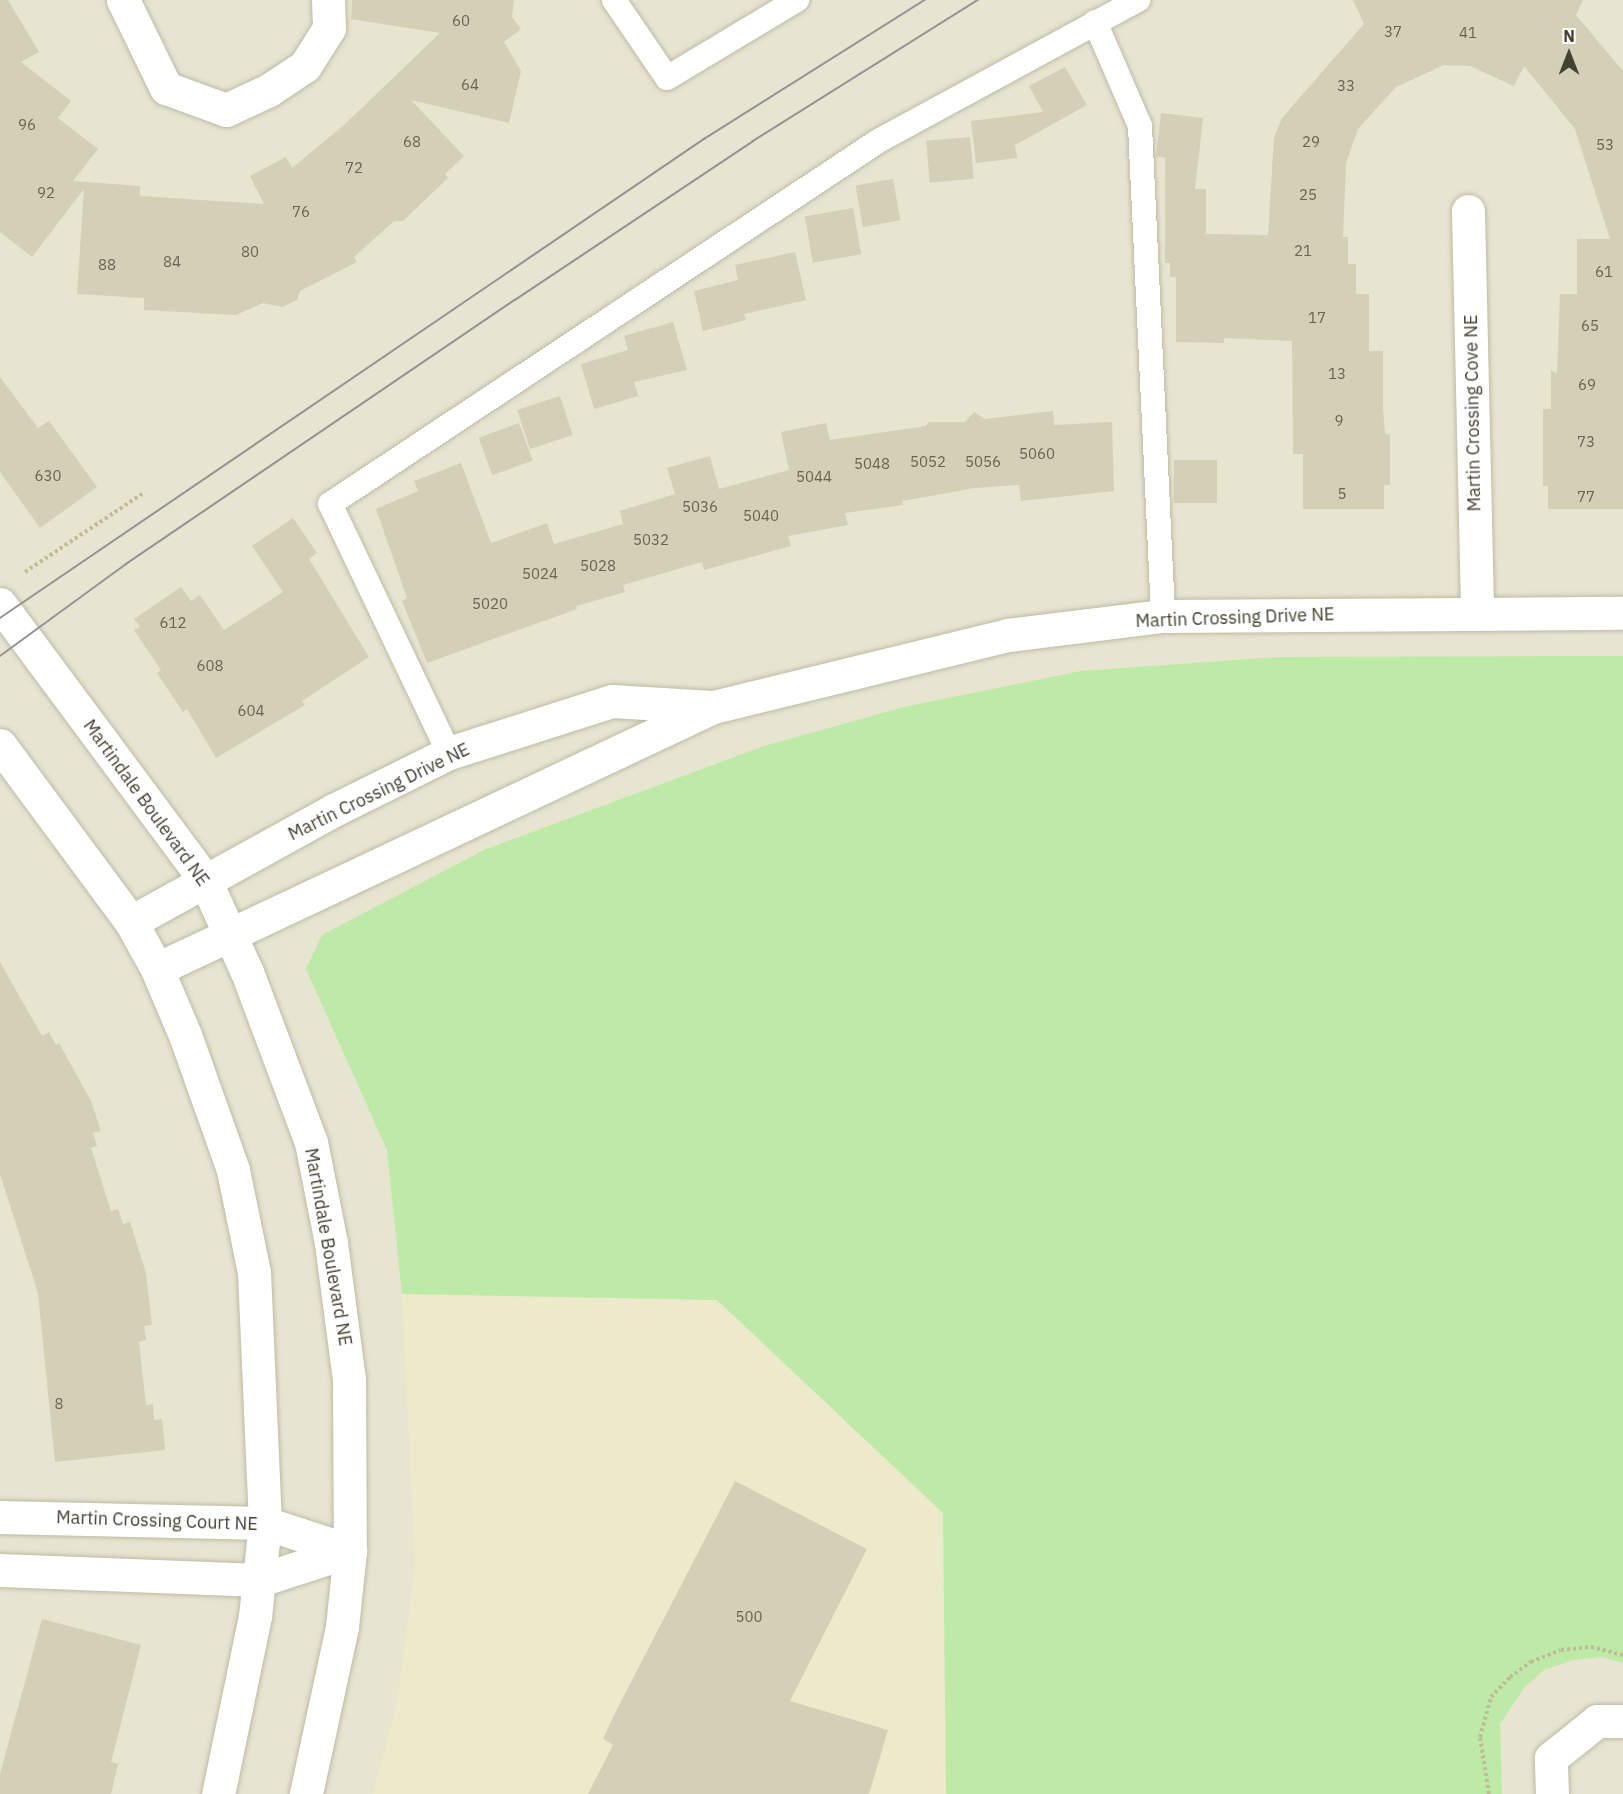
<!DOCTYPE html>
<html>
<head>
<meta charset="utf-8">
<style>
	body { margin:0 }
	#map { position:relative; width:1623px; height:1794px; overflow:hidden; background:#f2f1e2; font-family:"IBM Plex Sans",sans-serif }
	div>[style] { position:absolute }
	.residential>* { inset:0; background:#e7e4d0; transform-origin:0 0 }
	.education>* { inset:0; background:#edeacb }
	.green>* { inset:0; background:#beeaa7 }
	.building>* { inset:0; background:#d4cfb7; transform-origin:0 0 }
	.path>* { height:4px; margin-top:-2px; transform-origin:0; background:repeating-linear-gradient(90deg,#c1bb95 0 3px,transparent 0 6px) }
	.roads { filter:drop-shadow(0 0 2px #bebba4) drop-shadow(0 0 2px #bebba4) }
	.service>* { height:24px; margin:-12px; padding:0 12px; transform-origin:12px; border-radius:12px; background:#fff }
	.minor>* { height:33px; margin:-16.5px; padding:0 16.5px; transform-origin:16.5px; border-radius:16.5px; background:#fff }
	.tertiary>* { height:33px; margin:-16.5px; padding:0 16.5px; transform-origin:16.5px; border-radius:16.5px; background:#fff }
	.tram>* { height:1.5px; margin:-0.75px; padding:0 0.75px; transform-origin:0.75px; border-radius:0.75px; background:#939393 }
	span { translate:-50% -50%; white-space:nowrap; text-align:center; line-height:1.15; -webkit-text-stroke:5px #fff; paint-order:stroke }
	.number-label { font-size:15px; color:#686453 }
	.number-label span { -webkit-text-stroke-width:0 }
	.street-label { font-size:18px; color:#444132 }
	.north { position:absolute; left:1539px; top:24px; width:60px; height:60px; -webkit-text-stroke:4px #fff; paint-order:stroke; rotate:0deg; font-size:16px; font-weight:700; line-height:24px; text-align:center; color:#444132 }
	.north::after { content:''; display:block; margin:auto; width:21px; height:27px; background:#444132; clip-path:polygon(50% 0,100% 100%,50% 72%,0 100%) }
</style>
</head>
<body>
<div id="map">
	<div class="residential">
		<i style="left:0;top:0;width:1623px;height:1794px"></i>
	</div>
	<div class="education">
		<i style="clip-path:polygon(402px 1294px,717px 1300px,943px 1513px,946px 1794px,373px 1794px,397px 1702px,415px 1566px)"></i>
	</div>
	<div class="green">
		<i style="clip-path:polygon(1623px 656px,1623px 1663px,1602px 1657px,1573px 1660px,1544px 1670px,1524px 1688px,1500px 1724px,1502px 1794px,946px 1794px,943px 1513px,717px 1300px,402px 1294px,387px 1150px,306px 969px,322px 935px,484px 850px,764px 746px,904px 707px,1081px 671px,1279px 657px)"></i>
	</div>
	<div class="building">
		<i style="clip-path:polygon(0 0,8px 0,39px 52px,21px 62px,71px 101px,58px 118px,98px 149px,73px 181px,140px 186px,140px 196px,264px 204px,250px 176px,286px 157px,292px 168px,344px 125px,440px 33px,351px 19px,352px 0,514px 0,512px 17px,521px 29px,504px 42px,521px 71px,509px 123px,411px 100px,464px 156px,445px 174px,448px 178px,403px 221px,394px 221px,354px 257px,357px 262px,300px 291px,297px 300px,282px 307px,263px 303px,236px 315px,144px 310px,144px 298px,77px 294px,84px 189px,32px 257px,0 232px)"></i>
		<i style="clip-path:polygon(1353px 0,1583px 0,1576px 15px,1623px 71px,1623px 509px,1548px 509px,1548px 486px,1543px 486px,1543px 409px,1551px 409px,1551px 370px,1557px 374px,1560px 294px,1577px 294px,1577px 239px,1610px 239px,1575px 129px,1524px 66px,1514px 86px,1470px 66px,1444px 65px,1396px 87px,1358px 129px,1346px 163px,1343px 237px,1348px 237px,1348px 264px,1356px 264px,1356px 294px,1369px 294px,1369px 351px,1383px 351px,1383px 409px,1385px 434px,1390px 434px,1390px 485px,1384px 485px,1384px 509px,1303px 509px,1303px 454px,1293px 454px,1292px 341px,1224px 338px,1224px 343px,1176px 342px,1176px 277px,1170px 277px,1170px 263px,1165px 263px,1165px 158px,1156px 156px,1161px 113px,1203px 118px,1195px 189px,1206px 189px,1206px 234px,1268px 235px,1274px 138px,1282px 118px,1364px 24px)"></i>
		<i style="clip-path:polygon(1065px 67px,1087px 105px,1015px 145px,1017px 158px,976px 163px,971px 121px,1043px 112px,1029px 86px)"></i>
		<i style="left:970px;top:137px;width:42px;height:44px;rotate:85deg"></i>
		<i style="left:893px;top:179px;width:42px;height:38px;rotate:80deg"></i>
		<i style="left:853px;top:208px;width:47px;height:49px;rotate:80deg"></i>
		<i style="clip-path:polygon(795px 252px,806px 300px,744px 314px,746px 320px,703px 331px,694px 291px,738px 280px,735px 265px)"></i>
		<i style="clip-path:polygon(673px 322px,687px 370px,634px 382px,638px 396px,594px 409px,581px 364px,628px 350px,624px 336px)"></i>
		<i style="clip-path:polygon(0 377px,38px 428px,49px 421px,97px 487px,40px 528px,0 472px)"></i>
		<i style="left:560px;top:396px;width:41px;height:45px;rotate:72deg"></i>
		<i style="clip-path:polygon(1053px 411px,1054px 425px,1112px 422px,1114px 491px,1021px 501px,1019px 485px,975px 488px,902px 501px,903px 505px,845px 513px,848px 525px,788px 536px,791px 546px,704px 570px,702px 562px,623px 585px,625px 592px,576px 606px,577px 609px,427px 663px,402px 601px,407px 598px,376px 509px,418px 491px,414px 481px,461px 463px,491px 543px,547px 523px,554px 544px,623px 524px,620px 511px,675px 494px,667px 468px,710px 456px,719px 489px,789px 470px,781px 432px,826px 423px,830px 440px,926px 426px,929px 422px,965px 422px,974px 412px,985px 419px)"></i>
		<i style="left:519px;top:423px;width:40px;height:43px;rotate:70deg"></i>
		<i style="left:1174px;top:460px;width:43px;height:43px"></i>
		<i style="clip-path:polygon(293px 518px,317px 553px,309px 559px,369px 657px,302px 701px,305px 705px,216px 758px,187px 709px,183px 712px,157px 673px,161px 670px,134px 630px,140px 627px,134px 619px,181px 587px,191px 601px,200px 595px,224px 630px,283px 592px,252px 546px)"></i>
		<i style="clip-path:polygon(0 962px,42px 1036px,49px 1032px,56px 1045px,59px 1043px,91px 1101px,101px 1131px,93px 1133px,97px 1146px,91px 1148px,111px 1211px,118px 1209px,123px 1224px,130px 1222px,146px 1273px,152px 1325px,144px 1326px,146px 1340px,139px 1342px,146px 1405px,153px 1404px,154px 1420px,162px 1419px,165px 1450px,55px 1462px,38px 1293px,0 1174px)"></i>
		<i style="clip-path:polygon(735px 1481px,867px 1549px,790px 1701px,888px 1730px,869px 1794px,588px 1794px,613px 1745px,603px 1739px,613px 1717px)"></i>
		<i style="clip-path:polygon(42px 1619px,141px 1645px,111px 1762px,118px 1764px,111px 1794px,0 1794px,0 1774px)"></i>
	</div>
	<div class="path">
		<i style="left:25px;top:572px;width:144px;rotate:-33.7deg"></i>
		<i style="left:1489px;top:1794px;width:58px;rotate:-99deg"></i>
		<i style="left:1480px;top:1737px;width:41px;rotate:-74.6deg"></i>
		<i style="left:1491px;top:1697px;width:28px;rotate:-46deg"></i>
		<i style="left:1510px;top:1677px;width:26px;rotate:-36deg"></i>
		<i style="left:1531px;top:1662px;width:32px;rotate:-22deg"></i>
		<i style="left:1561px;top:1650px;width:30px;rotate:-6deg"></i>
		<i style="left:1591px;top:1647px;width:33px;rotate:14deg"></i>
	</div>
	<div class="roads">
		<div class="service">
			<i style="left:614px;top:0;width:94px;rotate:55.8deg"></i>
			<i style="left:667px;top:78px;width:152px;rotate:-31deg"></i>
			<i style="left:1095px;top:22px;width:113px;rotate:66.6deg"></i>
			<i style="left:1140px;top:126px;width:491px;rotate:87.3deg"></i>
			<i style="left:449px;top:753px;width:276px;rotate:-115.5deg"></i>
			<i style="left:330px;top:504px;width:660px;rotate:-33.5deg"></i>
			<i style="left:880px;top:140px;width:294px;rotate:-28.5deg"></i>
		</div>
		<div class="minor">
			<i style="left:123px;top:0;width:98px;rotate:64deg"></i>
			<i style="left:166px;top:88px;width:64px;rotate:20.1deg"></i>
			<i style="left:226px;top:110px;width:47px;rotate:-24.9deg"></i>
			<i style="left:269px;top:90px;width:43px;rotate:-33.7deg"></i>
			<i style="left:305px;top:66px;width:45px;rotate:-57.7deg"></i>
			<i style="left:329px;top:28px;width:28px;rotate:-92deg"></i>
			<i style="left:1468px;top:211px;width:403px;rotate:88.7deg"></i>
			<i style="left:0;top:1517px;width:265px;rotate:1.3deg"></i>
			<i style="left:265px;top:1523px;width:89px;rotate:18.2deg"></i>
			<i style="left:0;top:1570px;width:260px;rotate:2.2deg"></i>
			<i style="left:260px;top:1580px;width:95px;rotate:-17.9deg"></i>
			<i style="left:1552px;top:1794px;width:36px;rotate:-92deg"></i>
			<i style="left:1551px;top:1758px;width:59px;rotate:-38.8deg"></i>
			<i style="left:1597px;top:1721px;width:26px"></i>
		</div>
		<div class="tertiary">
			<i style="left:0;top:604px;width:344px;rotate:53.4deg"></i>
			<i style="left:205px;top:880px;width:101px;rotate:65.5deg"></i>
			<i style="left:247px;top:972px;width:182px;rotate:69.4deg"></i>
			<i style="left:311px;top:1142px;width:103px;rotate:78.8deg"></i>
			<i style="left:331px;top:1243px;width:137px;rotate:82.5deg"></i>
			<i style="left:349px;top:1379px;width:172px;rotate:89.7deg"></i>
			<i style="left:350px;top:1551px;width:76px;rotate:96deg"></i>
			<i style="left:342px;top:1627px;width:171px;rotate:102.2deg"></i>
			<i style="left:0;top:745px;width:220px;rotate:53.5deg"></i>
			<i style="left:131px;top:922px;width:54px;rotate:61deg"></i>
			<i style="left:157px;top:969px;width:72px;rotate:67deg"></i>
			<i style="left:185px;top:1035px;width:143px;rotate:70.4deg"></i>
			<i style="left:233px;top:1170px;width:104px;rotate:78.4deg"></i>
			<i style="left:254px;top:1272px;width:251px;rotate:87.5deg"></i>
			<i style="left:265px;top:1523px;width:94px;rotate:96.1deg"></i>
			<i style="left:255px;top:1616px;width:182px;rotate:101.7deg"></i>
			<i style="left:131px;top:922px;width:232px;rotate:-28.9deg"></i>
			<i style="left:334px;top:810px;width:128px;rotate:-26.4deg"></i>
			<i style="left:449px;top:753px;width:171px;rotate:-17.7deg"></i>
			<i style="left:612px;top:701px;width:100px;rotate:3.4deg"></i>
			<i style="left:157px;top:969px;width:615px;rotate:-25.23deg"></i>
			<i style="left:713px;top:707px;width:304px;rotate:-13.7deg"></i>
			<i style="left:1008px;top:635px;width:156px;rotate:-7deg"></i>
			<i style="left:1163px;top:616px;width:460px;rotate:-0.4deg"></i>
		</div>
	</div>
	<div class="tram">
		<i style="left:0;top:618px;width:852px;rotate:-34.23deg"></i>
		<i style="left:704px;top:139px;width:261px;rotate:-32.2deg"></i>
		<i style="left:0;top:656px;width:156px;rotate:-36.1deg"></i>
		<i style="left:126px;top:564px;width:470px;rotate:-34.2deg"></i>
		<i style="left:515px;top:300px;width:286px;rotate:-33.7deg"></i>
		<i style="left:753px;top:141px;width:266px;rotate:-32.1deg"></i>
	</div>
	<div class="number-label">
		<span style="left:461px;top:21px">60</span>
		<span style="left:1393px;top:32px">37</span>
		<span style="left:1468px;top:33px">41</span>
		<span style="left:470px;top:85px">64</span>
		<span style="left:1346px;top:86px">33</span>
		<span style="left:27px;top:125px">96</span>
		<span style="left:412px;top:142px">68</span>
		<span style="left:1311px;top:142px">29</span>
		<span style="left:1605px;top:145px">53</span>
		<span style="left:354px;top:168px">72</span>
		<span style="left:46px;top:193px">92</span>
		<span style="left:1308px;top:195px">25</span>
		<span style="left:301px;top:212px">76</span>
		<span style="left:1303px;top:251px">21</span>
		<span style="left:250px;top:252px">80</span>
		<span style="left:172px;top:262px">84</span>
		<span style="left:107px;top:265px">88</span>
		<span style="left:1604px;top:272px">61</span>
		<span style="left:1317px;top:318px">17</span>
		<span style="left:1590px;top:326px">65</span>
		<span style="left:1337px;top:374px">13</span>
		<span style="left:1587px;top:385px">69</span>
		<span style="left:1339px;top:421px">9</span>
		<span style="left:1586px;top:442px">73</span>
		<span style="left:1037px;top:454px">5060</span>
		<span style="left:928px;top:462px">5052</span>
		<span style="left:983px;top:462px">5056</span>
		<span style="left:872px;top:464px">5048</span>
		<span style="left:48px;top:476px">630</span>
		<span style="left:814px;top:477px">5044</span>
		<span style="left:1342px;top:494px">5</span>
		<span style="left:1586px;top:497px">77</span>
		<span style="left:700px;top:507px">5036</span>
		<span style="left:761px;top:516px">5040</span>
		<span style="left:651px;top:540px">5032</span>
		<span style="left:598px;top:566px">5028</span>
		<span style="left:540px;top:574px">5024</span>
		<span style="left:490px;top:604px">5020</span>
		<span style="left:173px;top:623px">612</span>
		<span style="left:210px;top:666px">608</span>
		<span style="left:251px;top:711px">604</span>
		<span style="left:59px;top:1404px">8</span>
		<span style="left:749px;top:1617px">500</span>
	</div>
	<div class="street-label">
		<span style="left:1473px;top:413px;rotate:-91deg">Martin Crossing Cove NE</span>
		<span style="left:1235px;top:618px;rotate:-2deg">Martin Crossing Drive NE</span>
		<span style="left:379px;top:792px;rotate:-26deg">Martin Crossing Drive NE</span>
		<span style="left:146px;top:803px;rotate:54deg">Martindale Boulevard NE</span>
		<span style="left:328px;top:1247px;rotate:80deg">Martindale Boulevard NE</span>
		<span style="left:157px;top:1521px;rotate:2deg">Martin Crossing Court NE</span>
	</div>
	<div class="north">N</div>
</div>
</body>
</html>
